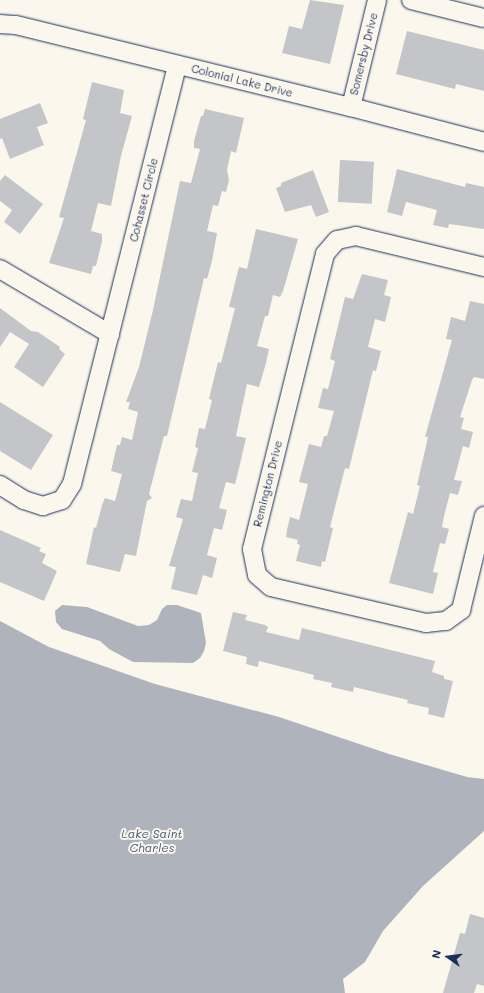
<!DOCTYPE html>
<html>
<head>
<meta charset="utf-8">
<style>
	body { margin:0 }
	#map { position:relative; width:484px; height:993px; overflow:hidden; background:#fbf7ec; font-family:Mali,sans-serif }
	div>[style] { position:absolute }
	.water>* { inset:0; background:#afb3bb }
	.building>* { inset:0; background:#c3c5c9; transform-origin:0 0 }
	.roads { filter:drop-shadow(0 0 1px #1b2f5e) drop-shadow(0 0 1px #1b2f5e) }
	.minor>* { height:18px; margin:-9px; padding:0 9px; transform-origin:9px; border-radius:9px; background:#fbf7ec }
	span { translate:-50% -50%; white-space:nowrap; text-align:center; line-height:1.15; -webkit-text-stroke:4px #fbf7ec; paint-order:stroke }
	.street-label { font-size:11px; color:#1b2f5e }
	.water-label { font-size:12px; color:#47577a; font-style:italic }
	.north { position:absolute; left:428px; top:937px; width:40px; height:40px; -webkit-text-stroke:3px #fbf7ec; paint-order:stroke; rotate:284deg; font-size:11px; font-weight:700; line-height:16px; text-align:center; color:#1b2f5e }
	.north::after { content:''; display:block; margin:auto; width:14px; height:18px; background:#1b2f5e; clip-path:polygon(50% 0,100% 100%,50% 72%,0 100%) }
</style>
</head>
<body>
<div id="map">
	<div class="water">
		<i style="clip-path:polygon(62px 605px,87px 607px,138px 626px,149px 625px,157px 620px,162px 609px,167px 605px,177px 605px,201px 613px,206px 643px,204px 651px,200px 658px,193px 663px,133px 662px,109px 649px,100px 641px,62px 629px,56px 622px,55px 611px)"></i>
		<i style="clip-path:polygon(0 621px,49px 647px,155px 684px,279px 717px,389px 754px,467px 777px,484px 779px,484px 831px,423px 886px,383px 931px,365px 962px,343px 979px,345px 993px,0 993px)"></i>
	</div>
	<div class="building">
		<i style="clip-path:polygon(310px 0,344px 5px,330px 64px,282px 53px,289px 26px,302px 29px)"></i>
		<i style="clip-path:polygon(407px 31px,484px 50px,484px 91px,456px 84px,455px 89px,396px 74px)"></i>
		<i style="clip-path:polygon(92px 82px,124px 90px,120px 113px,132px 116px,121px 156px,111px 206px,98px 203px,91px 231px,102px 234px,102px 241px,96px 266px,93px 266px,91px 274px,49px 263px,64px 218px,59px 217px,86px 120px,83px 119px)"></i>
		<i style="clip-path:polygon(40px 103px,48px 123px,37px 127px,44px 145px,10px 159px,2px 138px,0 139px,0 119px)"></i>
		<i style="clip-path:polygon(205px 109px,244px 118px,236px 153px,231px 151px,227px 170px,229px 180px,226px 192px,222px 191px,218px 206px,213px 205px,207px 231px,217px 233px,212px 261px,207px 279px,204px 278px,167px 436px,164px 436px,149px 494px,152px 498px,147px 501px,136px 556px,125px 554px,120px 572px,86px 564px,94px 527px,96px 528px,102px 505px,105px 498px,115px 501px,122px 474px,111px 471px,117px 445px,120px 445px,122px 437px,132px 440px,138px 412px,128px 409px,130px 402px,126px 402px,139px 367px,153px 310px,180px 181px,191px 183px,200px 149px,194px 148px,194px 141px,201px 116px,203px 116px)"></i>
		<i style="left:340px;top:160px;width:34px;height:42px;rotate:3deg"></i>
		<i style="clip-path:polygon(397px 169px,465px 187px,466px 183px,484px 187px,484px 229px,449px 224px,448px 228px,433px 225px,437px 210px,406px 202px,402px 216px,387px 212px)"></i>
		<i style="clip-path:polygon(313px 170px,329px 212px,316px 217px,311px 205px,285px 212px,276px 188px,281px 186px,281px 183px)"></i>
		<i style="clip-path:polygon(5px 175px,43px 204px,20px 234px,4px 222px,12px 210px,0 201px,0 181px)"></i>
		<i style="clip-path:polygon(256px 229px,298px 239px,283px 291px,280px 297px,273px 295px,268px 316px,265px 316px,257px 346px,269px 349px,266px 363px,259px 387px,247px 384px,236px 436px,246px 438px,240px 464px,235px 484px,226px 482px,219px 508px,227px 510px,222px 530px,214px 528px,207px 555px,217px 558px,212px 578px,203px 575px,197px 595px,171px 589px,176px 567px,169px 566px,183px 519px,176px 517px,181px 499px,192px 501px,198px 473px,192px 472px,198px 448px,195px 447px,199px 428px,205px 429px,212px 400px,209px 399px,218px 362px,221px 363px,235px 308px,229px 307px,239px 267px,247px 269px)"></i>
		<i style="clip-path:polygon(362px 274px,388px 280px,384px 295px,391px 297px,385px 322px,375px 319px,368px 347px,381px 351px,376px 371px,373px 370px,349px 469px,345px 468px,330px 527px,333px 528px,325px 562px,322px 561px,321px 567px,296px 561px,300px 545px,297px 544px,298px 540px,286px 537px,287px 530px,290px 517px,299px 520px,308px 484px,299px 482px,309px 444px,321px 447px,324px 436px,327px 436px,334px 411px,318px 408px,323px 388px,328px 389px,335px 361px,330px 359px,345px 297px,353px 299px)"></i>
		<i style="clip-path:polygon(470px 301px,484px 304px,484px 379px,474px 377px,472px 380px,460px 417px,464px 418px,461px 429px,473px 432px,469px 448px,463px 446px,454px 480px,462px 481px,458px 495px,450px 493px,444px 516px,442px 527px,449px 529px,445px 544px,440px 543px,433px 572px,438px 573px,433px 594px,389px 583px,408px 512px,413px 514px,420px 486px,417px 485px,428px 437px,425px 437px,452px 340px,446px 339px,451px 317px,465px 321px)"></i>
		<i style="clip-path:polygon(0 308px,31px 331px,38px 332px,60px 347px,59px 349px,65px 354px,43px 387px,14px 367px,29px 344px,10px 332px,0 347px)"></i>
		<i style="clip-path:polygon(0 402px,53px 435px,31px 470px,0 451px)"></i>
		<i style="clip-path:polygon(0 530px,41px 548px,39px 551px,46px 554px,42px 563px,57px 571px,44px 601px,0 582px)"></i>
		<i style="clip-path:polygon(233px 612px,247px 615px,245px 620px,265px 625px,268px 627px,266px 632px,299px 640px,302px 628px,435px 661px,432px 672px,444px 676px,444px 679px,453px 681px,444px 718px,428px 714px,429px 708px,407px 703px,408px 700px,354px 687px,353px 692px,331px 687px,332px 683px,313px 679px,314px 675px,259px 661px,258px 667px,246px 664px,247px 657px,223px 651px)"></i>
		<i style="clip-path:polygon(470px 914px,484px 918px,484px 986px,477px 984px,474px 993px,443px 993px,460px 933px,465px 934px)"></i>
	</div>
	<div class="roads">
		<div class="minor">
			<i style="left:411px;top:0;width:75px;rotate:13.9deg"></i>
			<i style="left:0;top:24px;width:16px;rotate:4deg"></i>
			<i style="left:16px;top:25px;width:345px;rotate:13.8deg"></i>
			<i style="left:351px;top:107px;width:138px;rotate:14.7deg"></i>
			<i style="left:351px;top:107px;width:110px;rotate:-76.3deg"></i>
			<i style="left:484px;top:267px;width:132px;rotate:-166.4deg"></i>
			<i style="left:356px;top:236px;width:19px;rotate:168deg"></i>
			<i style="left:337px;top:240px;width:18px;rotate:131deg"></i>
			<i style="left:325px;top:254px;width:304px;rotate:103.9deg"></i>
			<i style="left:252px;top:549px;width:26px;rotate:79deg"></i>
			<i style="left:257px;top:575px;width:18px;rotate:41deg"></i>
			<i style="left:271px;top:587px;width:159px;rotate:13.1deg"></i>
			<i style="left:426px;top:623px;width:20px;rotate:-6deg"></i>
			<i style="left:446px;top:621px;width:19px;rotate:-36deg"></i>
			<i style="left:461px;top:610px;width:97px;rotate:-76.3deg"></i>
			<i style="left:0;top:269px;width:128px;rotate:30.6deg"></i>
			<i style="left:0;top:485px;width:28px;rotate:32deg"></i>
			<i style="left:24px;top:500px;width:20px;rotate:18deg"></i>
			<i style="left:43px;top:506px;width:20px;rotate:-18deg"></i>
			<i style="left:62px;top:500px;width:19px;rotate:-58deg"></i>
			<i style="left:72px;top:484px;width:432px;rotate:-75.9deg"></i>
		</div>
	</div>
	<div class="street-label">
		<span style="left:364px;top:54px;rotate:-76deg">Somersby Drive</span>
		<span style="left:242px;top:81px;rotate:14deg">Colonial Lake Drive</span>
		<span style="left:144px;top:200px;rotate:-76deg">Cohasset Circle</span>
		<span style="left:268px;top:484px;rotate:-76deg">Remington Drive</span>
	</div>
	<div class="water-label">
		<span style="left:152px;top:841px">Lake Saint<br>Charles</span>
	</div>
	<div class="north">N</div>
</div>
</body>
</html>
